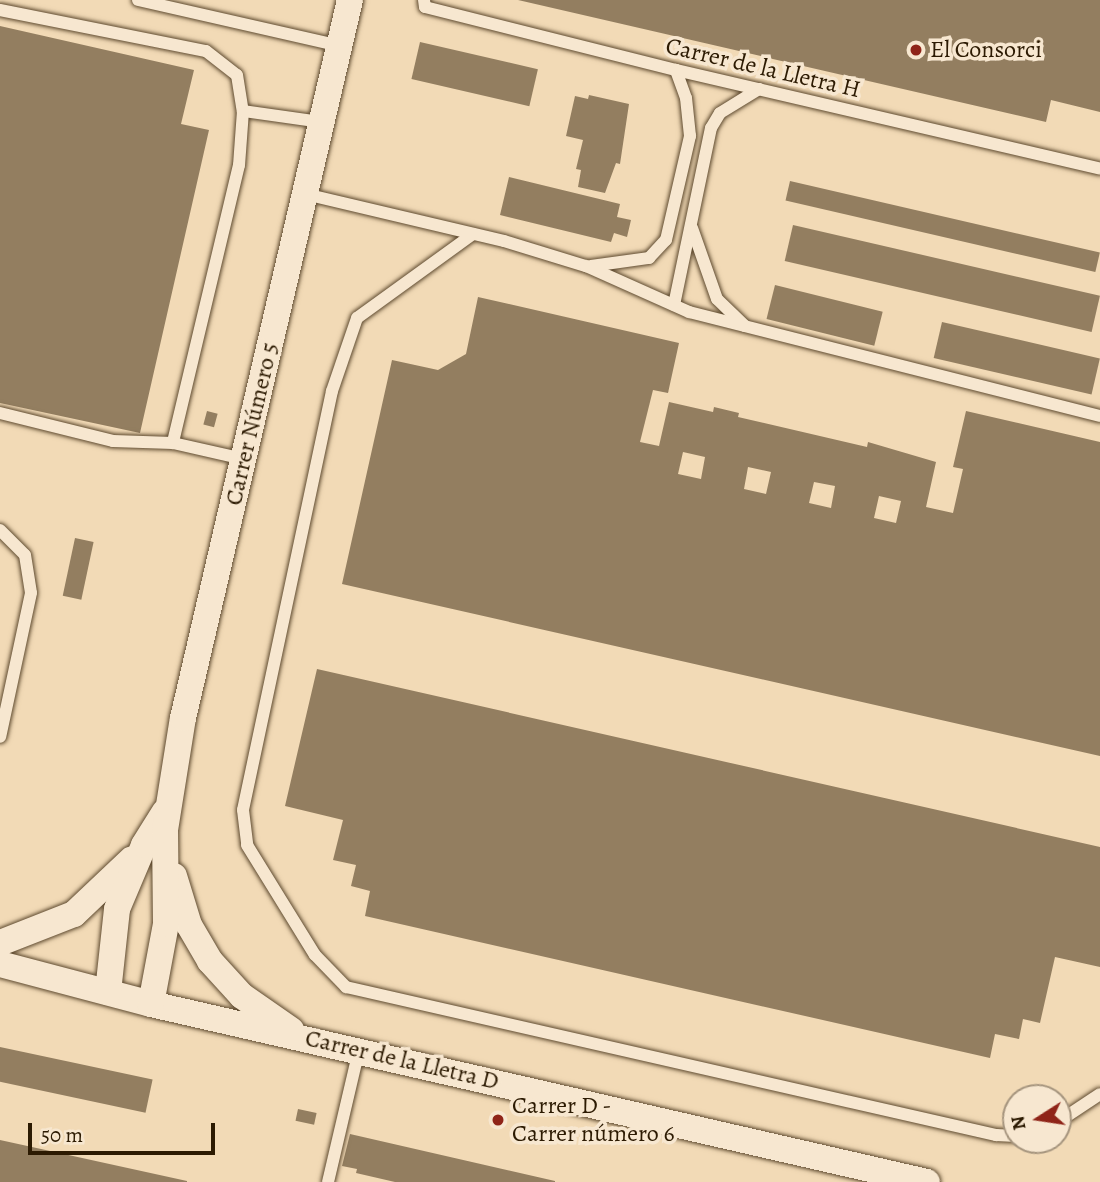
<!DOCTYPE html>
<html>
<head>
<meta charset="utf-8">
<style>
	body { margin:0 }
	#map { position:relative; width:1100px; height:1182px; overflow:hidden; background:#f2dab6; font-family:Alegreya,serif }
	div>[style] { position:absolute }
	.building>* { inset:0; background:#937e60; transform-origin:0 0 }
	.roads { filter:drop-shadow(0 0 2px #5e4a2f) drop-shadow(0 0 2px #5e4a2f) }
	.service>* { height:12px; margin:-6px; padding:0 6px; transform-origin:6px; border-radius:6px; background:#f7e7d0 }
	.minor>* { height:26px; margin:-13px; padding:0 13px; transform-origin:13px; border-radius:13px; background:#f7e7d0 }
	.dots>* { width:19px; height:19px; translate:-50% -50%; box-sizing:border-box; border:4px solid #f7e7d0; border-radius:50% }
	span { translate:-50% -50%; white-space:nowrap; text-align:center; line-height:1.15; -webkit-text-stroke:7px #f7e7d0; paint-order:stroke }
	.poi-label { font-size:24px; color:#2c1a02 }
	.left { translate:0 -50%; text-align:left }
	.street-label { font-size:24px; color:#2c1a02 }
	.north { position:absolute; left:1002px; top:1084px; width:70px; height:70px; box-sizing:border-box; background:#f7e7d0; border:2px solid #a6957e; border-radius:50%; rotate:258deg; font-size:19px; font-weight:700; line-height:28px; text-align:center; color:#2c1a02 }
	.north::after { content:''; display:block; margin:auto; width:24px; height:32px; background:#8f2418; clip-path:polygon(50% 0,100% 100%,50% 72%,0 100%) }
	.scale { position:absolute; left:28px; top:1123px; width:187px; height:32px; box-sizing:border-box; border:4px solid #2c1a02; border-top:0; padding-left:9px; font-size:21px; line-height:24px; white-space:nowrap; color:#2c1a02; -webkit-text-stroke:5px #f7e7d0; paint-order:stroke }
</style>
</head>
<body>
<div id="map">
	<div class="building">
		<i style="clip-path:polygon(518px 0,1100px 0,1100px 112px,1051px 100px,1046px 122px)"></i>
		<i style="clip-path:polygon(0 26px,194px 70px,181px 124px,209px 130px,140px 433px,0 403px)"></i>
		<i style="left:420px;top:42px;width:121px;height:38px;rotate:13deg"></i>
		<i style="clip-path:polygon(589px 95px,629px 104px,620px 164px,616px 163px,605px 193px,578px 187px,581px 170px,576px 169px,583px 140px,566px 136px,575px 96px,588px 99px)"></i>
		<i style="clip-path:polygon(509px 177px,620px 204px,617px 217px,631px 220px,627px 237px,614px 233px,611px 242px,500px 215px)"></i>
		<i style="left:790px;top:181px;width:318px;height:20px;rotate:13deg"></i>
		<i style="left:793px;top:225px;width:315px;height:37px;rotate:13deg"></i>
		<i style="left:775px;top:285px;width:111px;height:35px;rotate:14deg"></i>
		<i style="clip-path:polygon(evenodd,478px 297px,679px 343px,668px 393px,653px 390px,640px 442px,659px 446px,669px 402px,713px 412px,714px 407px,739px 413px,738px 417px,867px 447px,868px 442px,936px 462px,926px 507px,953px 513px,963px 469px,953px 467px,966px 411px,1100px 442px,1100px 756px,342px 584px,392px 360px,438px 370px,466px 354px,478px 297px,683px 452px,705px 457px,701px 479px,678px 474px,683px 452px,478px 297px,748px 467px,771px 472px,766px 494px,744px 489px,748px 467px,478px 297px,814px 482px,835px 486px,831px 508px,809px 503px,814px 482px,478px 297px,879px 496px,901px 501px,896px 523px,874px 518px,879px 496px)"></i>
		<i style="left:942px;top:322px;width:162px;height:37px;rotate:13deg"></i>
		<i style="left:207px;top:411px;width:11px;height:14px;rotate:15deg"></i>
		<i style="left:75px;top:538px;width:19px;height:59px;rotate:12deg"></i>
		<i style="clip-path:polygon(317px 669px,1100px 847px,1100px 967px,1055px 957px,1040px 1023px,1023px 1019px,1019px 1039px,995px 1034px,990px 1058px,365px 916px,370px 891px,351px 886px,356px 865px,333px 860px,343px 820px,285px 806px)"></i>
		<i style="left:0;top:1047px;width:156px;height:34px;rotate:12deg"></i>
		<i style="left:298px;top:1109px;width:19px;height:12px;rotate:12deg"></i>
		<i style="clip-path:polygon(350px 1134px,555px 1181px,555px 1182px,395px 1182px,356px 1173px,357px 1169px,342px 1166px)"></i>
		<i style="clip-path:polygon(0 1140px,187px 1181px,187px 1182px,0 1182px)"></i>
	</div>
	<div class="roads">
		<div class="service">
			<i style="left:138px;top:0;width:207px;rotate:12.8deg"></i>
			<i style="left:424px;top:0;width:7px;rotate:82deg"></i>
			<i style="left:425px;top:7px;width:259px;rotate:14.1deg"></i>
			<i style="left:676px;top:70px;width:435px;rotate:13.1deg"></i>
			<i style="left:0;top:10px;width:210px;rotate:11.3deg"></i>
			<i style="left:206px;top:51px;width:39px;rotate:38deg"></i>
			<i style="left:237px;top:75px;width:36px;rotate:81deg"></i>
			<i style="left:243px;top:111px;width:54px;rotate:94.2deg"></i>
			<i style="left:239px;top:165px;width:286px;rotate:103.4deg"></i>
			<i style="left:173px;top:443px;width:73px;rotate:12.7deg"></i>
			<i style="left:243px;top:111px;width:79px;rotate:8deg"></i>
			<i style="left:305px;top:194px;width:204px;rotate:13.3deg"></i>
			<i style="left:504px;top:241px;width:86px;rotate:17deg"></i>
			<i style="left:586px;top:266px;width:113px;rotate:24.1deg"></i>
			<i style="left:689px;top:312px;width:424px;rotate:14.2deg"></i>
			<i style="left:692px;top:228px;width:75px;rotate:70.6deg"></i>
			<i style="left:717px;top:299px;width:39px;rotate:44deg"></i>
			<i style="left:473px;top:234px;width:143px;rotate:144.1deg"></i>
			<i style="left:357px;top:318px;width:77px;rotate:108.9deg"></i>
			<i style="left:332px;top:391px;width:428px;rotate:102deg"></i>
			<i style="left:243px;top:810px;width:35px;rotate:83deg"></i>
			<i style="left:247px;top:845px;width:129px;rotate:58.3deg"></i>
			<i style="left:315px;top:955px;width:45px;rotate:45.9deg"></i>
			<i style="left:346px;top:987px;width:667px;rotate:12.83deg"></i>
			<i style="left:996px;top:1135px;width:20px;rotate:3deg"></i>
			<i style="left:591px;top:266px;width:59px;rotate:-7.9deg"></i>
			<i style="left:649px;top:258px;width:25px;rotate:-47deg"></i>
			<i style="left:666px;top:240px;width:107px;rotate:-77deg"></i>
			<i style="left:690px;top:136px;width:38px;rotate:-96deg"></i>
			<i style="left:686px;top:98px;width:30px;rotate:-110deg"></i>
			<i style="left:674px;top:305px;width:181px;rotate:-78.2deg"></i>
			<i style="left:711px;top:128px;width:17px;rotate:-59deg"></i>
			<i style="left:720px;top:113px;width:46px;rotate:-31.6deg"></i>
			<i style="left:0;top:413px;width:116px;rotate:13.9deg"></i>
			<i style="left:113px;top:441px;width:60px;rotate:1.9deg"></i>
			<i style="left:0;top:530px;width:35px;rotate:45deg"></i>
			<i style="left:25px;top:555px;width:38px;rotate:81deg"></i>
			<i style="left:31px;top:593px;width:147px;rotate:102.1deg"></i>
			<i style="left:1058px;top:1122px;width:50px;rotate:-33.7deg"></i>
			<i style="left:328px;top:1182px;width:136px;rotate:-76.8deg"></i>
		</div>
		<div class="minor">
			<i style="left:174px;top:876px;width:51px;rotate:73deg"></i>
			<i style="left:189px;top:925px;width:42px;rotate:59.7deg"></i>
			<i style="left:210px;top:961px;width:47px;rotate:47.6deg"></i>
			<i style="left:242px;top:996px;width:60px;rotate:34.8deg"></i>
			<i style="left:0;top:943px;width:79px;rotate:-21.4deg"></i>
			<i style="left:74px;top:914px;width:79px;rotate:-43.5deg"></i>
			<i style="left:0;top:964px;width:156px;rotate:14.8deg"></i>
			<i style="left:151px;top:1004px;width:796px;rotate:12.92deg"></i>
			<i style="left:108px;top:992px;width:83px;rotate:-83.8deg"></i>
			<i style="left:117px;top:909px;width:69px;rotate:-67.1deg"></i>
			<i style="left:144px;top:845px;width:39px;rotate:-58deg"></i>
			<i style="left:151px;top:1004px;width:81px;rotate:-79.4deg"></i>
			<i style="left:166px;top:924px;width:94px;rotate:-90.6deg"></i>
			<i style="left:165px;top:830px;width:113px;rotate:-80.9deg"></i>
			<i style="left:183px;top:718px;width:737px;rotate:-76.91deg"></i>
		</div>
	</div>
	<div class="dots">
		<i style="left:916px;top:50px;background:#8f2418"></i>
		<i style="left:498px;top:1120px;background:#8f2418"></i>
	</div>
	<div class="poi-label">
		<span class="left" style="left:930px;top:50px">El Consorci</span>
		<span class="left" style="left:512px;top:1120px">Carrer D -<br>Carrer número 6</span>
	</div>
	<div class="street-label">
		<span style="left:763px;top:68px;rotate:13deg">Carrer de la Lletra H</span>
		<span style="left:252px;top:424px;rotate:-77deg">Carrer Número 5</span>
		<span style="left:402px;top:1060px;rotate:13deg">Carrer de la Lletra D</span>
	</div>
	<div class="north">N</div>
	<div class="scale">50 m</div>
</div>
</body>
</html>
